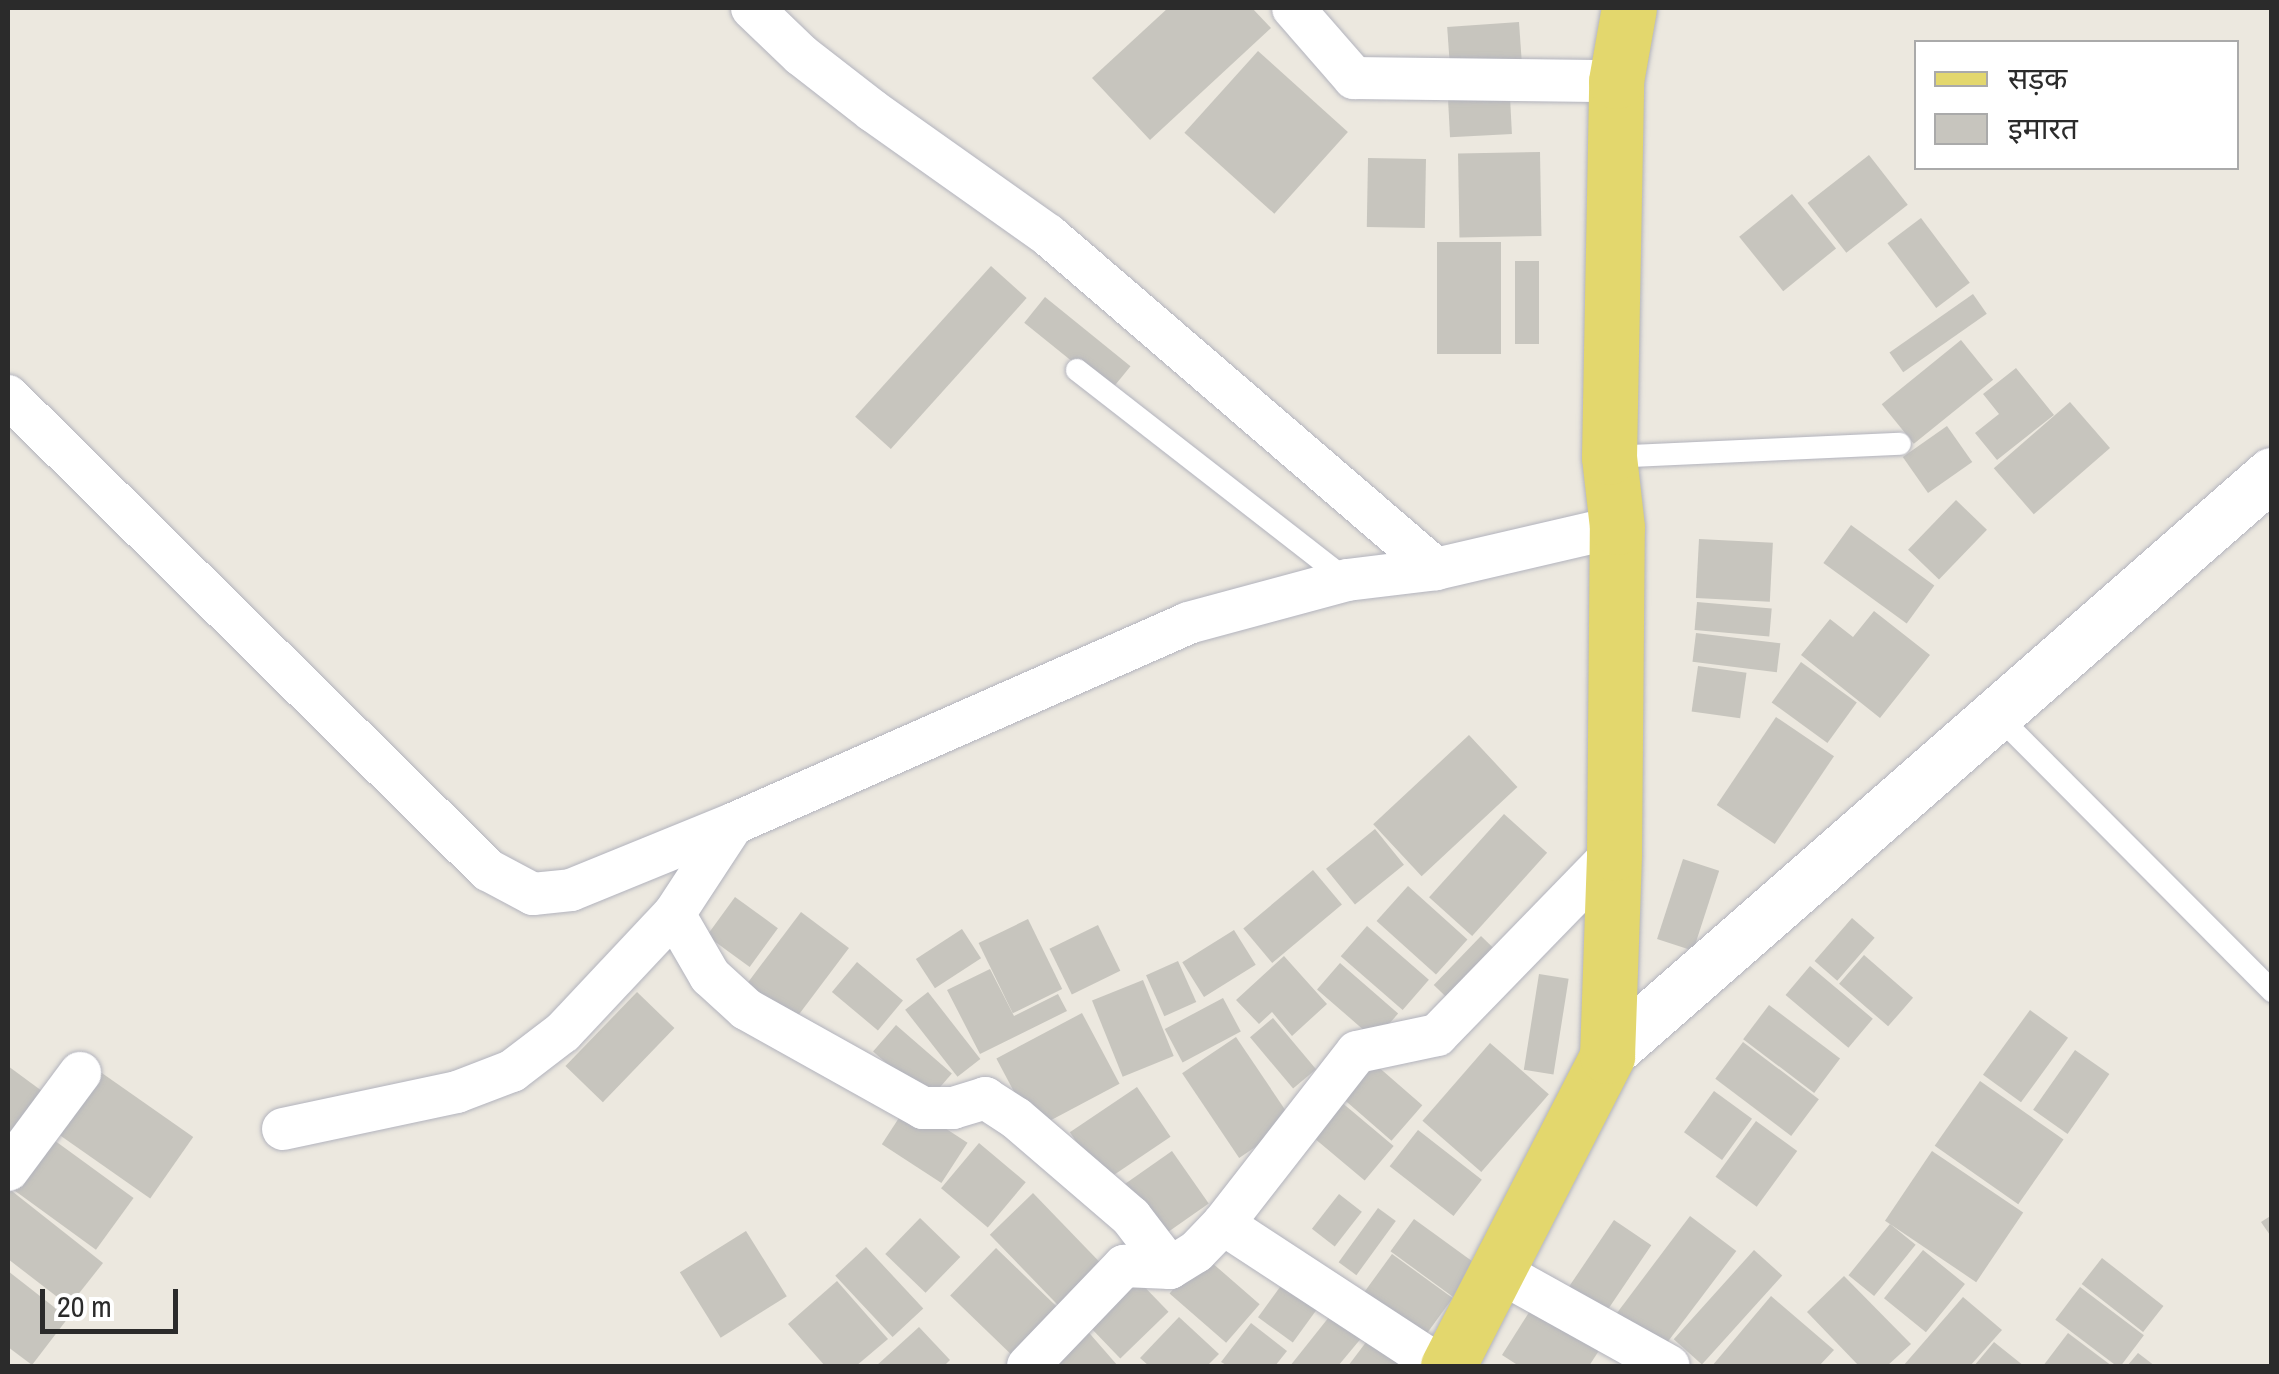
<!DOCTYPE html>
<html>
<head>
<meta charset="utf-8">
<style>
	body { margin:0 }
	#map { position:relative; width:2279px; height:1374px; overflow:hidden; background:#ece8df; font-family:"Archivo Narrow","Noto Sans Devanagari",sans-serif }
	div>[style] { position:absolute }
	.building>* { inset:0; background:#c7c5be; transform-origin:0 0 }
	.roads { filter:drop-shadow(0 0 2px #b2b3bd) drop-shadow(0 0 2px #b2b3bd) }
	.service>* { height:22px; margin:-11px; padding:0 11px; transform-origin:11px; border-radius:11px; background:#fff }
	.minor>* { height:42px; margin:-21px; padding:0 21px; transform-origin:21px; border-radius:21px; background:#fff }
	.tertiary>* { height:52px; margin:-26px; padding:0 26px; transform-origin:26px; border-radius:26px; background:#fff }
	.primary>* { height:55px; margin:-27.5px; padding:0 27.5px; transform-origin:27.5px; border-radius:27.5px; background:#e3d76d }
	span { translate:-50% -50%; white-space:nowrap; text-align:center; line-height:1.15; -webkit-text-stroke:10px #fff; paint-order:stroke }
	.frame { position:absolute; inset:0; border:10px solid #2b2b2b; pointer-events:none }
	.legend { position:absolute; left:1914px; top:40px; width:325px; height:130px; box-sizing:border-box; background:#fff; border:2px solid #aaa; margin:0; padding:12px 18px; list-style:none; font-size:30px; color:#2b2b2b }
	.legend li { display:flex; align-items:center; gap:20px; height:50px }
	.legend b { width:50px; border:2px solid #aaa }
	.scale { position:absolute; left:40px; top:1289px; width:138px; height:45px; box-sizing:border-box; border:5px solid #2b2b2b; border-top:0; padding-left:12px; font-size:30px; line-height:35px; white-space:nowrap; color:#2b2b2b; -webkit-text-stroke:8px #fff; paint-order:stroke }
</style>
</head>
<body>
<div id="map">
	<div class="building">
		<i style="clip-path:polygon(1168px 8px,1252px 8px,1271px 28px,1150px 140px,1092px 78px)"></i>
		<i style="left:1519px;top:22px;width:42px;height:72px;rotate:86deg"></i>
		<i style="left:1258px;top:51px;width:121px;height:110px;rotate:42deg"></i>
		<i style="left:1510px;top:97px;width:37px;height:62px;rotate:87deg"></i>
		<i style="left:1540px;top:152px;width:84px;height:82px;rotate:89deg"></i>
		<i style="left:1869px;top:155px;width:63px;height:78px;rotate:52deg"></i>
		<i style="left:1368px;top:158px;width:58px;height:69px;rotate:1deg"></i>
		<i style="left:1792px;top:194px;width:70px;height:68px;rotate:51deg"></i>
		<i style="left:1921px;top:218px;width:81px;height:42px;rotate:53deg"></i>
		<i style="left:1437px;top:242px;width:64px;height:112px"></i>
		<i style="left:1515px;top:261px;width:24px;height:83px"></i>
		<i style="left:991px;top:266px;width:48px;height:203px;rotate:42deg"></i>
		<i style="left:1973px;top:294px;width:24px;height:102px;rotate:55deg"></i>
		<i style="left:1045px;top:297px;width:110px;height:33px;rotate:39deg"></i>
		<i style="left:1961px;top:340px;width:51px;height:102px;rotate:51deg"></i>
		<i style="clip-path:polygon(2016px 368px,2054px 415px,1997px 460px,1975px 433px,1999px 414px,1983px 394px)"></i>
		<i style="left:2070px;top:402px;width:61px;height:101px;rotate:49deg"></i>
		<i style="left:1947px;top:426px;width:44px;height:54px;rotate:55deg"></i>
		<i style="left:1956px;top:500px;width:43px;height:69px;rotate:44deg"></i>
		<i style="left:1851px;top:525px;width:103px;height:47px;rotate:36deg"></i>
		<i style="left:1699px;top:539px;width:74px;height:59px;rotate:3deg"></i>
		<i style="left:1697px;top:602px;width:75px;height:28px;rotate:5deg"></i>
		<i style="clip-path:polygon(1874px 611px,1930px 655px,1880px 718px,1801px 655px,1830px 619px,1853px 637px)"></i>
		<i style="left:1696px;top:633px;width:85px;height:29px;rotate:7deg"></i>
		<i style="left:1801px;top:662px;width:69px;height:50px;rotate:36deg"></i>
		<i style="left:1698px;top:666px;width:49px;height:46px;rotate:8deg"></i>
		<i style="left:1776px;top:717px;width:70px;height:106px;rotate:34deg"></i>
		<i style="left:1469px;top:735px;width:71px;height:131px;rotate:47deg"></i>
		<i style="left:1504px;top:814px;width:58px;height:112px;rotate:42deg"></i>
		<i style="left:1375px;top:829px;width:46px;height:63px;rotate:51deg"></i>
		<i style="left:1683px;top:859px;width:38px;height:84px;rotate:18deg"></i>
		<i style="left:1313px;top:870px;width:45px;height:91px;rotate:50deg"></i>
		<i style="left:1408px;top:886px;width:80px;height:47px;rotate:42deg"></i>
		<i style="left:735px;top:897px;width:53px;height:48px;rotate:36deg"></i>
		<i style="left:801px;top:912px;width:60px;height:91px;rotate:37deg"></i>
		<i style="left:1852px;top:918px;width:30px;height:57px;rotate:41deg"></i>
		<i style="left:1028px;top:919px;width:78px;height:55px;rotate:64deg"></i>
		<i style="left:1098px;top:925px;width:51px;height:54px;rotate:64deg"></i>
		<i style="left:1367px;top:926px;width:82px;height:40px;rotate:41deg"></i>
		<i style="left:962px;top:929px;width:35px;height:55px;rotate:57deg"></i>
		<i style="left:1234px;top:930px;width:41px;height:61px;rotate:58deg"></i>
		<i style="left:1481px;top:936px;width:29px;height:68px;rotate:44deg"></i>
		<i style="left:1864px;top:955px;width:65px;height:38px;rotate:41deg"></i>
		<i style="clip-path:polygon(1284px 956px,1327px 1004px,1292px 1036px,1272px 1012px,1259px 1024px,1236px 1000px)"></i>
		<i style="left:1178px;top:961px;width:45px;height:35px;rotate:66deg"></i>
		<i style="left:857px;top:962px;width:60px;height:39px;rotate:40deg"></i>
		<i style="left:1340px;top:963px;width:77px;height:35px;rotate:41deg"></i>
		<i style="left:1810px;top:966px;width:82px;height:38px;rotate:40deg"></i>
		<i style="clip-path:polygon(990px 969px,1014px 1016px,1058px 994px,1067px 1011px,980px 1054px,947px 990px)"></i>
		<i style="left:1539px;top:974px;width:30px;height:97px;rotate:9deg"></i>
		<i style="left:1143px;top:980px;width:82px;height:55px;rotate:68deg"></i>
		<i style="left:637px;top:992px;width:52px;height:103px;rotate:44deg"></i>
		<i style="left:928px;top:992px;width:85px;height:29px;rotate:52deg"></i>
		<i style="left:1223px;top:998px;width:38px;height:66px;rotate:62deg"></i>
		<i style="left:1769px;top:1005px;width:89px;height:43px;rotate:37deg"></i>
		<i style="left:2030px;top:1010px;width:47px;height:80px;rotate:36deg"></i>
		<i style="left:1082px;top:1013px;width:80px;height:97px;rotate:62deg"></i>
		<i style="left:1273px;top:1018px;width:67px;height:30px;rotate:50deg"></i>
		<i style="left:896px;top:1025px;width:74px;height:35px;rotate:41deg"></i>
		<i style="left:1236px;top:1037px;width:102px;height:65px;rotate:56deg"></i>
		<i style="left:1743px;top:1042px;width:95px;height:46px;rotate:37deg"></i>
		<i style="left:1490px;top:1043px;width:78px;height:103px;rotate:41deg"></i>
		<i style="left:2075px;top:1050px;width:42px;height:73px;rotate:35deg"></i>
		<i style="left:1368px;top:1058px;width:72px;height:47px;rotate:41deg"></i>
		<i style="clip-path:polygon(8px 1066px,46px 1094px,8px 1148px)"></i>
		<i style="left:99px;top:1071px;width:115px;height:75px;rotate:35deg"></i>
		<i style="left:1980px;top:1081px;width:102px;height:79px;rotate:35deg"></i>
		<i style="left:1137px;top:1087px;width:60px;height:81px;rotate:56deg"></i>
		<i style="left:1714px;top:1091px;width:47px;height:51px;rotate:36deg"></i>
		<i style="left:1340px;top:1101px;width:70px;height:45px;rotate:40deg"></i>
		<i style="left:908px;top:1104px;width:71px;height:48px;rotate:33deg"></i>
		<i style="left:1756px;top:1121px;width:51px;height:69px;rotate:36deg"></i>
		<i style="left:1418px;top:1130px;width:81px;height:46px;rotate:38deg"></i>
		<i style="left:47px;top:1135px;width:107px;height:64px;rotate:36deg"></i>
		<i style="left:979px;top:1143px;width:61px;height:59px;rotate:40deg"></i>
		<i style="left:1172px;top:1151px;width:64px;height:61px;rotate:55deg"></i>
		<i style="left:1932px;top:1151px;width:110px;height:84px;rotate:34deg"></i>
		<i style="clip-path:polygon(8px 1188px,103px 1263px,69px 1306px,8px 1259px)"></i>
		<i style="left:1033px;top:1193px;width:108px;height:60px;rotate:46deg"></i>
		<i style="left:1339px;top:1194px;width:29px;height:44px;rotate:38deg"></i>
		<i style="left:1378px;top:1208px;width:22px;height:67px;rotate:36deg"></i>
		<i style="clip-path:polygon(2272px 1215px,2272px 1238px,2261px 1222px)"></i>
		<i style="left:1690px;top:1216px;width:58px;height:122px;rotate:37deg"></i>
		<i style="left:920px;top:1218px;width:56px;height:50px;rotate:44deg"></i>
		<i style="left:1414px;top:1219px;width:86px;height:40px;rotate:36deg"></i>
		<i style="left:1614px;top:1220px;width:45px;height:90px;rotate:34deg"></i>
		<i style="left:1890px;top:1224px;width:33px;height:66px;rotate:39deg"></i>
		<i style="left:746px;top:1231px;width:77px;height:78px;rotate:58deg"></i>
		<i style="left:866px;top:1247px;width:84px;height:42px;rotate:47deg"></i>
		<i style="left:996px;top:1248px;width:98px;height:66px;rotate:44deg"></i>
		<i style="left:1754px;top:1250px;width:38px;height:120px;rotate:42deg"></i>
		<i style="left:1923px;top:1250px;width:54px;height:62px;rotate:39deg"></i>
		<i style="left:1392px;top:1254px;width:75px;height:60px;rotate:36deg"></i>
		<i style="left:1203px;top:1255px;width:75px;height:51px;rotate:41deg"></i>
		<i style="left:2102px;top:1258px;width:78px;height:33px;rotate:38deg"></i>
		<i style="clip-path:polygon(8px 1271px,68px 1318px,32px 1365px,8px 1347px)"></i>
		<i style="left:1131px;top:1273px;width:54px;height:67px;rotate:46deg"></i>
		<i style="left:1288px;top:1276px;width:43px;height:51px;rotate:36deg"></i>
		<i style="clip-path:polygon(1844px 1276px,1911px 1344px,1887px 1366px,1859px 1366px,1807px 1312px)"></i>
		<i style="clip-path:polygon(837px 1281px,888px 1339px,856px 1366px,825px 1366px,788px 1324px)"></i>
		<i style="left:2080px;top:1287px;width:80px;height:41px;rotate:37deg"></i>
		<i style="clip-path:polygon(1771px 1296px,1834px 1350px,1819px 1366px,1712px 1366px)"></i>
		<i style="clip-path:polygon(1963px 1297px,2002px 1330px,1970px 1366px,1903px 1366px)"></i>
		<i style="clip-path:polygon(1533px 1306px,1600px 1349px,1589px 1366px,1519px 1366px,1502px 1355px)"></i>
		<i style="clip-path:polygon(1333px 1312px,1363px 1336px,1338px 1366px,1290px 1366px)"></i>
		<i style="clip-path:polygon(1179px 1317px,1219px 1354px,1207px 1366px,1149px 1366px,1140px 1358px)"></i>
		<i style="clip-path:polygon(1251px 1323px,1287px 1351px,1275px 1366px,1228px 1366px,1221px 1362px)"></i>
		<i style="clip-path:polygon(919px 1327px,950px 1360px,944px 1366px,876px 1366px)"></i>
		<i style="clip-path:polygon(1084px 1327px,1118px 1366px,1049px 1366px)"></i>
		<i style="clip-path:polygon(1376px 1329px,1415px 1366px,1348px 1366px)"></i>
		<i style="clip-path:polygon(2068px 1333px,2112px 1366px,2043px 1366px)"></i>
		<i style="clip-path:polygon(1994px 1342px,2024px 1366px,1974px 1366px)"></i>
		<i style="clip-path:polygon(2138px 1353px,2155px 1366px,2127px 1366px)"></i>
	</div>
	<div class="roads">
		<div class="service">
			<i style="left:1077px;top:370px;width:342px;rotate:37.9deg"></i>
			<i style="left:1609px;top:457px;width:291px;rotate:-2.6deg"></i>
			<i style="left:1997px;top:715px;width:390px;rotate:45.1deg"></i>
		</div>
		<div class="minor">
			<i style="left:752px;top:8px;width:68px;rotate:43.8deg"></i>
			<i style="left:801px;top:55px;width:91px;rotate:37.9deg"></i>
			<i style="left:873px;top:111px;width:214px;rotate:35.3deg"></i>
			<i style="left:1048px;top:235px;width:512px;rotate:40.72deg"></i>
			<i style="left:1293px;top:8px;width:93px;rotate:48.9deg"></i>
			<i style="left:1354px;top:78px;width:262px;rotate:0.7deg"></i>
			<i style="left:8px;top:396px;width:675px;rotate:44.64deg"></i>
			<i style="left:488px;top:870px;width:51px;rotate:28.1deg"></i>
			<i style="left:533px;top:894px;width:38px;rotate:-6deg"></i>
			<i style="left:571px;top:890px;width:175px;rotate:-22.2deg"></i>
			<i style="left:733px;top:824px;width:497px;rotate:-23.8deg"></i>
			<i style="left:1188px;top:623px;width:165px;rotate:-15.1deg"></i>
			<i style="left:1347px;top:580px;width:90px;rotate:-7deg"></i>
			<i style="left:1436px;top:569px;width:186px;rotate:-13.1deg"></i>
			<i style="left:733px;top:824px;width:108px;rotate:123.2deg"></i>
			<i style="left:674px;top:914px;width:72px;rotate:59.9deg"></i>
			<i style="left:710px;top:976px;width:49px;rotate:42.5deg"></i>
			<i style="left:746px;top:1009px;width:203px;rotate:29.2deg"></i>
			<i style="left:923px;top:1108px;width:30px"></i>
			<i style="left:953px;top:1108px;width:34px;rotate:-17deg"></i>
			<i style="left:985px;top:1098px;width:37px;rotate:33deg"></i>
			<i style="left:1016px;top:1118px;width:152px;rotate:40.7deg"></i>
			<i style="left:1131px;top:1217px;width:64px;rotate:52.6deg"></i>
			<i style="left:1170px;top:1268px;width:31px;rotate:-32deg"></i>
			<i style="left:1196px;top:1252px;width:39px;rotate:-46deg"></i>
			<i style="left:1223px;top:1224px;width:218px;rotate:-52.1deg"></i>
			<i style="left:1357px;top:1052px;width:82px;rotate:-12deg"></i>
			<i style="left:1437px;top:1035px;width:254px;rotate:-45.8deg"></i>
			<i style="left:283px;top:1129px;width:178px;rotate:-12deg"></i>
			<i style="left:457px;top:1092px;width:59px;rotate:-20.9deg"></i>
			<i style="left:512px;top:1071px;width:64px;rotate:-37.4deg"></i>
			<i style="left:563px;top:1032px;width:162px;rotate:-46.8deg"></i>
			<i style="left:8px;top:1170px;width:121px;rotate:-53.4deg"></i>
			<i style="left:1223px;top:1224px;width:259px;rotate:33.2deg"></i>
			<i style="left:1500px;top:1272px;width:193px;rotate:29.1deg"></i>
			<i style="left:1028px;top:1366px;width:139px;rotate:-46.2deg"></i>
			<i style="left:1124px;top:1266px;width:46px;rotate:2.5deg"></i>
		</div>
		<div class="tertiary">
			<i style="left:1607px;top:1056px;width:884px;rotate:-41.19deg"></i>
		</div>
		<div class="primary">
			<i style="left:1448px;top:1366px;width:348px;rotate:-62.8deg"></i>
			<i style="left:1607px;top:1056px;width:203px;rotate:-88deg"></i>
			<i style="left:1614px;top:853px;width:326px;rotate:-89.5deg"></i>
			<i style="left:1617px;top:527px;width:70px;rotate:-96.5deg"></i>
			<i style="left:1609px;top:457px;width:376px;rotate:-88.9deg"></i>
			<i style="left:1616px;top:81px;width:74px;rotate:-79.9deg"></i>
		</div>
	</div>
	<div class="frame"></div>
	<ul class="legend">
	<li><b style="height:12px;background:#e3d76d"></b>सड़क</li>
	<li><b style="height:28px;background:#c7c5be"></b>इमारत</li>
	</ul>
	<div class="scale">20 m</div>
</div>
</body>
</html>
